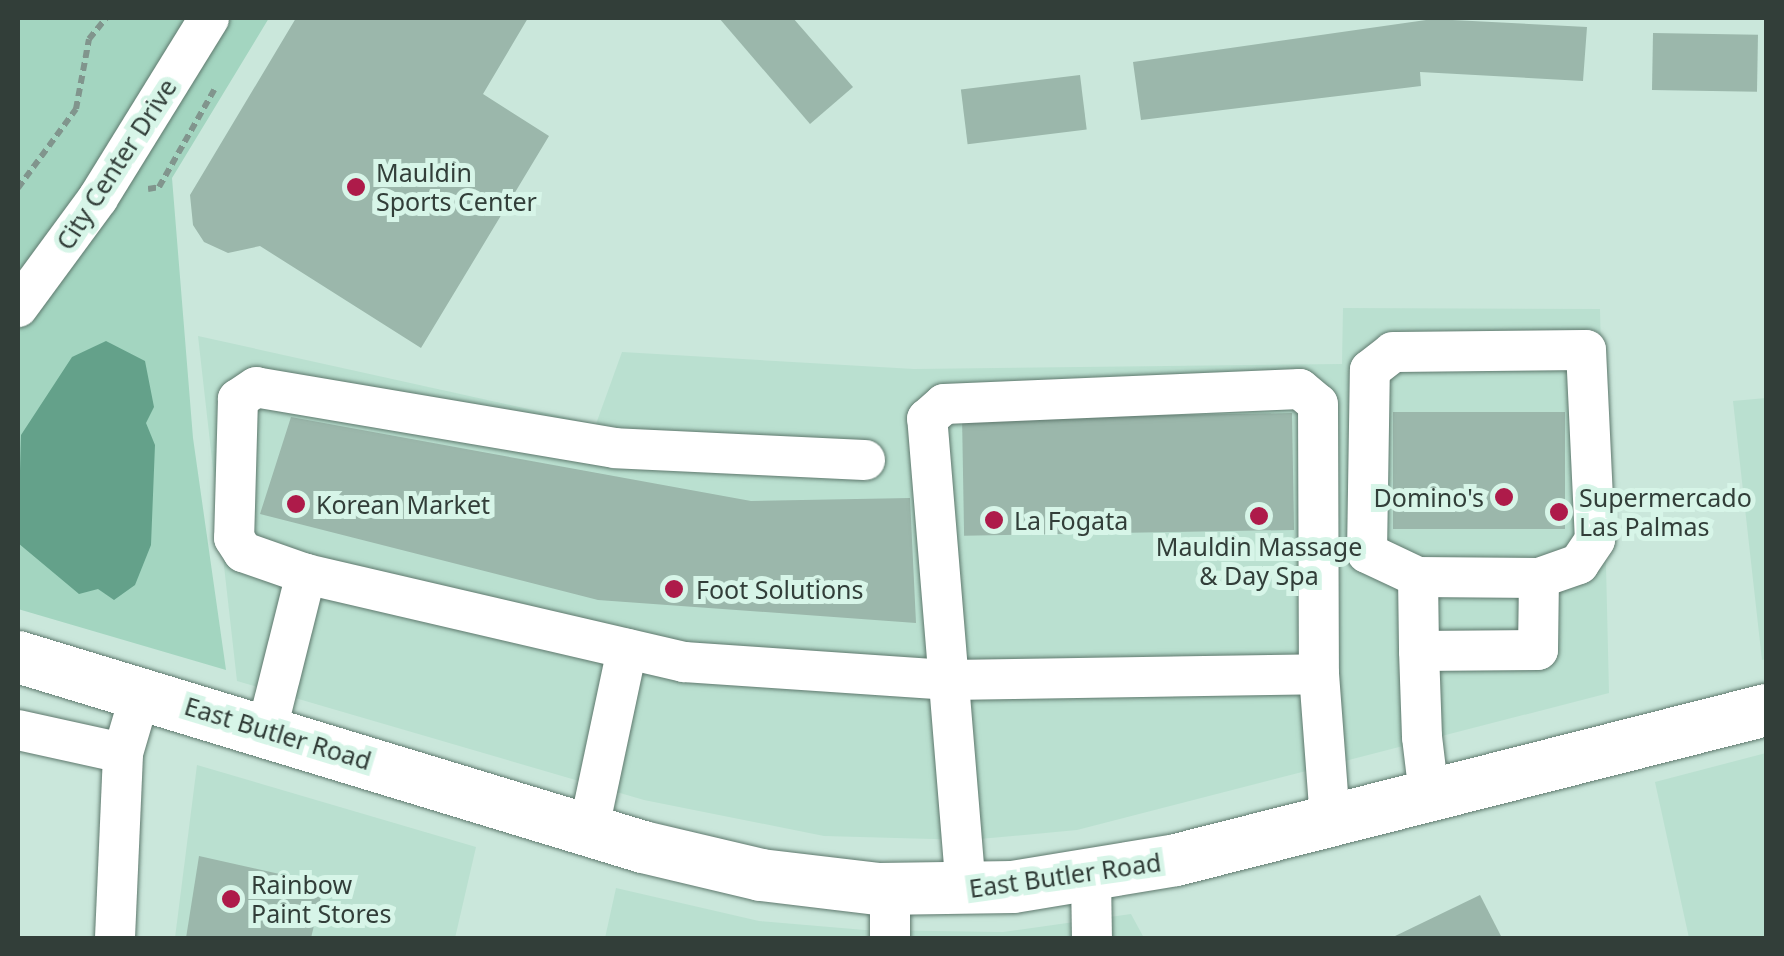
<!DOCTYPE html>
<html>
<head>
<meta charset="utf-8">
<style>
	body { margin:0 }
	#map { position:relative; width:1784px; height:956px; overflow:hidden; background:#cae7db; font-family:"Noto Sans",sans-serif }
	div>[style] { position:absolute }
	.built>* { inset:0; background:#bae0d0 }
	.green>* { inset:0; background:#a3d5c0 }
	.water>* { inset:0; background:#64a18a }
	.building>* { inset:0; background:#9bb7ab; transform-origin:0 0 }
	.path>* { height:6px; margin-top:-3px; transform-origin:0; background:repeating-linear-gradient(90deg,#81958d 0 8px,transparent 0 13px) }
	.roads { filter:drop-shadow(0 0 2px #5e786d) drop-shadow(0 0 2px #5e786d) }
	.minor>* { height:40px; margin:-20px; padding:0 20px; transform-origin:20px; border-radius:20px; background:#fff }
	.major>* { height:52px; margin:-26px; padding:0 26px; transform-origin:26px; border-radius:26px; background:#fff }
	.dots>* { width:28px; height:28px; translate:-50% -50%; box-sizing:border-box; border:5px solid #d7f5e8; border-radius:50% }
	span { translate:-50% -50%; white-space:nowrap; text-align:center; line-height:1.15; -webkit-text-stroke:10px #d7f5e8; paint-order:stroke }
	.street-label { font-size:25px; color:#323e39 }
	.poi-label { font-size:25px; color:#323e39 }
	.left { translate:0 -50%; text-align:left }
	.right { translate:-100% -50%; text-align:right }
	.frame { position:absolute; inset:0; border:20px solid #323e39; pointer-events:none }
</style>
</head>
<body>
<div id="map">
	<div class="built">
		<i style="clip-path:polygon(1343px 308px,1600px 309px,1609px 693px,1077px 830px,969px 840px,824px 836px,644px 800px,237px 681px,198px 336px,596px 424px,622px 352px,914px 369px,1342px 364px)"></i>
		<i style="clip-path:polygon(1766px 398px,1766px 659px,1762px 660px,1733px 401px)"></i>
		<i style="clip-path:polygon(1766px 753px,1766px 938px,1689px 938px,1655px 782px)"></i>
		<i style="clip-path:polygon(197px 765px,476px 847px,455px 938px,175px 938px)"></i>
		<i style="clip-path:polygon(616px 888px,759px 921px,865px 930px,1003px 932px,1131px 914px,1144px 938px,605px 938px)"></i>
	</div>
	<div class="green">
		<i style="clip-path:polygon(18px 18px,269px 18px,172px 178px,193px 438px,226px 670px,18px 609px)"></i>
	</div>
	<div class="water">
		<i style="clip-path:polygon(106px 341px,145px 361px,154px 407px,146px 423px,155px 445px,151px 545px,135px 585px,114px 600px,98px 589px,79px 594px,18px 543px,21px 435px,72px 357px)"></i>
	</div>
	<div class="building">
		<i style="clip-path:polygon(296px 18px,528px 18px,483px 94px,549px 136px,421px 348px,260px 246px,228px 253px,204px 242px,193px 225px,190px 195px)"></i>
		<i style="clip-path:polygon(719px 18px,793px 18px,853px 87px,810px 124px)"></i>
		<i style="clip-path:polygon(1433px 19px,1587px 27px,1583px 81px,1420px 72px,1421px 86px,1141px 120px,1133px 62px)"></i>
		<i style="left:1653px;top:33px;width:105px;height:57px;rotate:1deg"></i>
		<i style="left:1080px;top:75px;width:55px;height:120px;rotate:83deg"></i>
		<i style="left:1393px;top:412px;width:172px;height:117px"></i>
		<i style="left:1292px;top:413px;width:117px;height:330px;rotate:89deg"></i>
		<i style="clip-path:polygon(291px 417px,751px 501px,910px 498px,916px 623px,598px 600px,260px 514px)"></i>
		<i style="clip-path:polygon(199px 856px,324px 884px,311px 938px,186px 938px)"></i>
		<i style="clip-path:polygon(1480px 895px,1502px 938px,1391px 938px)"></i>
	</div>
	<div class="path">
		<i style="left:18px;top:188px;width:98px;rotate:-53.7deg"></i>
		<i style="left:76px;top:109px;width:71px;rotate:-79.5deg"></i>
		<i style="left:89px;top:39px;width:27px;rotate:-51deg"></i>
		<i style="left:148px;top:189px;width:11px;rotate:-10deg"></i>
		<i style="left:159px;top:187px;width:112px;rotate:-60.4deg"></i>
	</div>
	<div class="roads">
		<div class="minor">
			<i style="left:18px;top:307px;width:135px;rotate:-53.7deg"></i>
			<i style="left:98px;top:198px;width:211px;rotate:-58.3deg"></i>
			<i style="left:865px;top:460px;width:250px;rotate:-177.3deg"></i>
			<i style="left:615px;top:448px;width:364px;rotate:-170.4deg"></i>
			<i style="left:256px;top:387px;width:22px;rotate:146deg"></i>
			<i style="left:238px;top:399px;width:139px;rotate:91.6deg"></i>
			<i style="left:234px;top:538px;width:17px;rotate:57deg"></i>
			<i style="left:243px;top:552px;width:67px;rotate:19.2deg"></i>
			<i style="left:306px;top:574px;width:388px;rotate:13.1deg"></i>
			<i style="left:684px;top:662px;width:267px;rotate:3.9deg"></i>
			<i style="left:950px;top:680px;width:369px;rotate:-0.9deg"></i>
			<i style="left:1418px;top:577px;width:56px;rotate:-154.8deg"></i>
			<i style="left:1367px;top:553px;width:183px;rotate:-89.1deg"></i>
			<i style="left:1370px;top:370px;width:29px;rotate:-38deg"></i>
			<i style="left:1393px;top:352px;width:193px;rotate:-0.6deg"></i>
			<i style="left:1586px;top:350px;width:190px;rotate:87.3deg"></i>
			<i style="left:1595px;top:540px;width:29px;rotate:124deg"></i>
			<i style="left:1579px;top:564px;width:42px;rotate:160.7deg"></i>
			<i style="left:1419px;top:651px;width:119px;rotate:-0.5deg"></i>
			<i style="left:1538px;top:650px;width:72px;rotate:-89.2deg"></i>
			<i style="left:1539px;top:578px;width:121px;rotate:-179.5deg"></i>
			<i style="left:1418px;top:577px;width:74px;rotate:89.2deg"></i>
			<i style="left:1419px;top:651px;width:86px;rotate:88deg"></i>
			<i style="left:1422px;top:737px;width:58px;rotate:83.1deg"></i>
			<i style="left:267px;top:729px;width:160px;rotate:-75.9deg"></i>
			<i style="left:18px;top:730px;width:107px;rotate:12.4deg"></i>
			<i style="left:123px;top:753px;width:64px;rotate:-73.6deg"></i>
			<i style="left:589px;top:828px;width:183px;rotate:-78deg"></i>
			<i style="left:1091px;top:876px;width:62px;rotate:89.1deg"></i>
			<i style="left:966px;top:890px;width:473px;rotate:-94.7deg"></i>
			<i style="left:927px;top:419px;width:23px;rotate:-41deg"></i>
			<i style="left:944px;top:404px;width:356px;rotate:-2.4deg"></i>
			<i style="left:1300px;top:389px;width:23px;rotate:40deg"></i>
			<i style="left:1318px;top:404px;width:270px;rotate:89.8deg"></i>
			<i style="left:1319px;top:674px;width:145px;rotate:85.7deg"></i>
			<i style="left:115px;top:938px;width:185px;rotate:-87.5deg"></i>
			<i style="left:890px;top:938px;width:49px;rotate:-90deg"></i>
		</div>
		<div class="major">
			<i style="left:18px;top:657px;width:653px;rotate:16.91deg"></i>
			<i style="left:643px;top:847px;width:121px;rotate:13.3deg"></i>
			<i style="left:761px;top:875px;width:119px;rotate:6.8deg"></i>
			<i style="left:879px;top:889px;width:134px;rotate:-0.9deg"></i>
			<i style="left:1013px;top:887px;width:165px;rotate:-9.4deg"></i>
			<i style="left:1176px;top:860px;width:609px;rotate:-14.26deg"></i>
		</div>
	</div>
	<div class="dots">
		<i style="left:356px;top:187px;background:#ae1b4a"></i>
		<i style="left:1504px;top:497px;background:#ae1b4a"></i>
		<i style="left:296px;top:504px;background:#ae1b4a"></i>
		<i style="left:1559px;top:512px;background:#ae1b4a"></i>
		<i style="left:1259px;top:516px;background:#ae1b4a"></i>
		<i style="left:994px;top:520px;background:#ae1b4a"></i>
		<i style="left:674px;top:589px;background:#ae1b4a"></i>
		<i style="left:231px;top:899px;background:#ae1b4a"></i>
	</div>
	<div class="street-label">
		<span style="left:116px;top:164px;rotate:-57deg">City Center Drive</span>
		<span style="left:278px;top:733px;rotate:17deg">East Butler Road</span>
		<span style="left:1065px;top:875px;rotate:-8deg">East Butler Road</span>
	</div>
	<div class="poi-label">
		<span class="left" style="left:376px;top:187px">Mauldin<br>Sports Center</span>
		<span class="right" style="left:1484px;top:497px">Domino's</span>
		<span class="left" style="left:1579px;top:512px">Supermercado<br>Las Palmas</span>
		<span class="left" style="left:316px;top:504px">Korean Market</span>
		<span class="left" style="left:1014px;top:520px">La Fogata</span>
		<span style="left:1259px;top:561px">Mauldin Massage<br>&amp; Day Spa</span>
		<span class="left" style="left:696px;top:589px">Foot Solutions</span>
		<span class="left" style="left:251px;top:899px">Rainbow<br>Paint Stores</span>
	</div>
	<div class="frame"></div>
</div>
</body>
</html>
